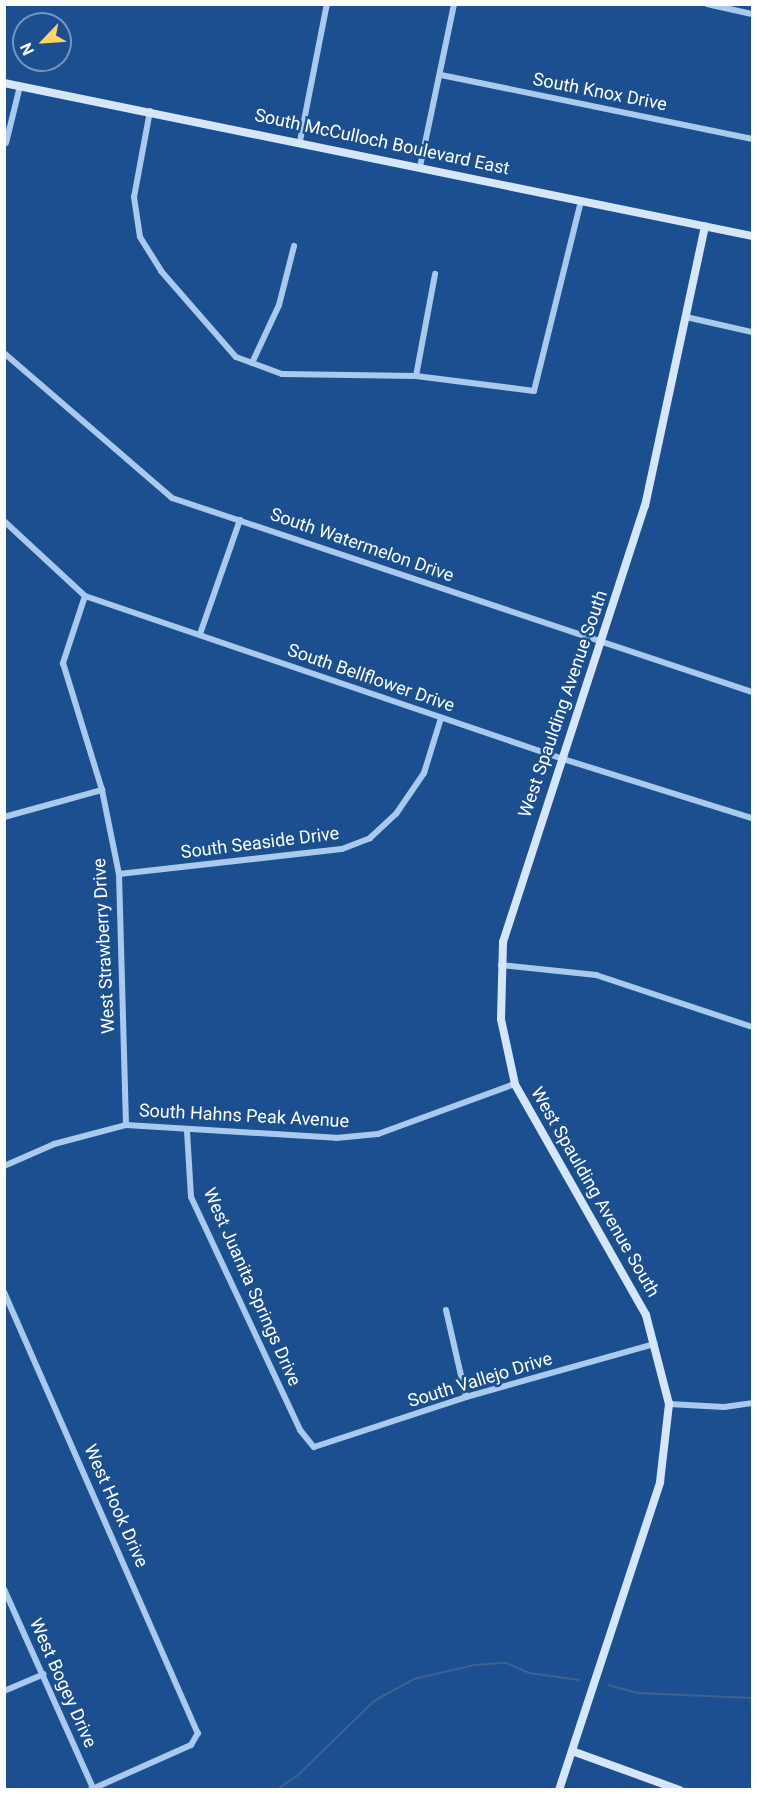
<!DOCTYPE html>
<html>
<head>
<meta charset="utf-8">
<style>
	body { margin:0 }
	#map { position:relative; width:757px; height:1794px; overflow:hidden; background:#1b4f8f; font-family:Roboto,sans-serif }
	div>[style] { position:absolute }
	.stream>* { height:2px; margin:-1px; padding:0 1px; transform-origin:1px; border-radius:1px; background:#3c6290 }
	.street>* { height:6px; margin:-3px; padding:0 3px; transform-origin:3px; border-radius:3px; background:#a9c9ee }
	.secondary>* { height:8px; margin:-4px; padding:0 4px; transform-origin:4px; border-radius:4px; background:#d6e6fa }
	span { translate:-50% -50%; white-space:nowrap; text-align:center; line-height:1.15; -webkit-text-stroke:5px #1b4f8f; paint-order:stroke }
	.street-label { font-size:18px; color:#fff }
	.frame { position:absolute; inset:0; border:6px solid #fff; pointer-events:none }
	.north { position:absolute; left:12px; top:12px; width:60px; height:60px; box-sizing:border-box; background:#1b4f8f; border:2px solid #7695bc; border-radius:50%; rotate:245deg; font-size:16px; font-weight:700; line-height:24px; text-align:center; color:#fff }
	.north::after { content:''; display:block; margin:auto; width:21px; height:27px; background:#ffd166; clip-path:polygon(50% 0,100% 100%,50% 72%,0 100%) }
</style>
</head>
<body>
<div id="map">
	<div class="stream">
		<i style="left:608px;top:1685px;width:31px;rotate:15deg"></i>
		<i style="left:638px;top:1693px;width:114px;rotate:2.5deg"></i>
		<i style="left:276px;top:1790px;width:25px;rotate:-34deg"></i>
		<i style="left:297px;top:1776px;width:107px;rotate:-44.2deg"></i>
		<i style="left:374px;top:1701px;width:46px;rotate:-28.8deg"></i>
		<i style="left:414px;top:1679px;width:62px;rotate:-13.1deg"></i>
		<i style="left:474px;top:1665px;width:32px;rotate:-4deg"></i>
		<i style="left:506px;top:1663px;width:25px;rotate:23deg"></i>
		<i style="left:529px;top:1673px;width:51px;rotate:7.8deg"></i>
	</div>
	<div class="street">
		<i style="left:707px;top:4px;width:46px;rotate:12.5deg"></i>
		<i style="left:441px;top:75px;width:318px;rotate:11.6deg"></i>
		<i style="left:150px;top:111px;width:87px;rotate:100.5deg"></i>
		<i style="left:134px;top:197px;width:40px;rotate:81.5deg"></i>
		<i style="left:140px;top:237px;width:40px;rotate:58deg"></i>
		<i style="left:161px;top:271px;width:114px;rotate:48.9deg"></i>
		<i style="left:236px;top:357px;width:49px;rotate:20.3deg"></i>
		<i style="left:282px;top:374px;width:134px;rotate:0.9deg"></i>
		<i style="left:416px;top:376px;width:119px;rotate:7.2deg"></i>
		<i style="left:534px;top:391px;width:196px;rotate:-76.1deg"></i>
		<i style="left:300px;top:141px;width:140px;rotate:-78.9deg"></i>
		<i style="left:6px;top:143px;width:59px;rotate:-76.2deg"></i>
		<i style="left:420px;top:167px;width:167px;rotate:-78.2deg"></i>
		<i style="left:686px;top:317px;width:68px;rotate:12.8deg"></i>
		<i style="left:4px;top:353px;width:222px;rotate:40.8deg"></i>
		<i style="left:172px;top:498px;width:612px;rotate:18.49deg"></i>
		<i style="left:252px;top:363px;width:64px;rotate:-65deg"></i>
		<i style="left:279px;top:305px;width:61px;rotate:-75.7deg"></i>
		<i style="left:416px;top:376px;width:104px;rotate:-79.4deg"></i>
		<i style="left:4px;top:521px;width:110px;rotate:42.8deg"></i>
		<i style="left:85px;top:596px;width:502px;rotate:18.83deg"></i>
		<i style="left:560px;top:758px;width:201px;rotate:17.4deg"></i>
		<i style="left:85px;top:596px;width:71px;rotate:108.2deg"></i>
		<i style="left:63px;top:663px;width:133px;rotate:72.9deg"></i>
		<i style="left:102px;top:790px;width:86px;rotate:78.6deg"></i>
		<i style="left:119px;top:874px;width:251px;rotate:88.4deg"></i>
		<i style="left:200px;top:634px;width:121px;rotate:-70.7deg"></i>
		<i style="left:4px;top:817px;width:102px;rotate:-15.4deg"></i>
		<i style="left:119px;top:874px;width:224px;rotate:-6.4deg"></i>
		<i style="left:342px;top:849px;width:30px;rotate:-21deg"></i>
		<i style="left:370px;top:838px;width:35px;rotate:-43deg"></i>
		<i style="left:396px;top:814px;width:50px;rotate:-55.7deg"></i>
		<i style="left:424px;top:773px;width:58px;rotate:-72.8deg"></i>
		<i style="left:501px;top:965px;width:96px;rotate:6deg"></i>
		<i style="left:596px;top:975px;width:164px;rotate:18.4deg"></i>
		<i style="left:187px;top:1131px;width:66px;rotate:86.5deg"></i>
		<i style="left:191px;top:1197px;width:257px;rotate:64.9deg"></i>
		<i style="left:300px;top:1430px;width:22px;rotate:51deg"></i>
		<i style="left:314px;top:1447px;width:160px;rotate:-18.2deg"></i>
		<i style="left:466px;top:1397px;width:196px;rotate:-15.7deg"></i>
		<i style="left:4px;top:1166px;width:55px;rotate:-23.7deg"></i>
		<i style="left:54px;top:1144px;width:74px;rotate:-14.8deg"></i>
		<i style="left:126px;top:1125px;width:210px;rotate:3.5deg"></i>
		<i style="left:336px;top:1138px;width:42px;rotate:-5.4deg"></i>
		<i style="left:378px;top:1134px;width:146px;rotate:-20.1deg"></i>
		<i style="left:4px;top:1292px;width:482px;rotate:66.3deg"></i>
		<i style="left:198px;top:1733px;width:14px;rotate:120deg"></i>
		<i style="left:191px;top:1745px;width:111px;rotate:156deg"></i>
		<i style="left:446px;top:1310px;width:89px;rotate:77.1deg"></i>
		<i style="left:669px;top:1404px;width:55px;rotate:3.1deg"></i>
		<i style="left:724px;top:1407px;width:28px;rotate:-8deg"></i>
		<i style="left:4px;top:1589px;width:218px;rotate:65.9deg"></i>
		<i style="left:4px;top:1691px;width:43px;rotate:-23deg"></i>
	</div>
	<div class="secondary">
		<i style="left:4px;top:83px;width:763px;rotate:11.56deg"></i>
		<i style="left:572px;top:1751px;width:115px;rotate:19.9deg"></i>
		<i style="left:559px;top:1790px;width:324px;rotate:-71.8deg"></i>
		<i style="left:660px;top:1482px;width:79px;rotate:-83.4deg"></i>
		<i style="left:669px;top:1404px;width:92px;rotate:-104.5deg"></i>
		<i style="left:646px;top:1315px;width:266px;rotate:-119.6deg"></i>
		<i style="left:515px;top:1084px;width:66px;rotate:-102.2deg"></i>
		<i style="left:501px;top:1019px;width:77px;rotate:-88.5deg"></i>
		<i style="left:503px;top:942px;width:459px;rotate:-72deg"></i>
		<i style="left:645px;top:506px;width:286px;rotate:-77.9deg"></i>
	</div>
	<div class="street-label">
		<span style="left:600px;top:92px;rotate:11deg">South Knox Drive</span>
		<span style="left:382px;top:142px;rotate:12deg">South McCulloch Boulevard East</span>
		<span style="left:362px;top:545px;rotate:19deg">South Watermelon Drive</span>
		<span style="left:371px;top:678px;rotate:19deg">South Bellflower Drive</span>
		<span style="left:563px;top:704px;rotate:-71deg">West Spaulding Avenue South</span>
		<span style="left:260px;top:843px;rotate:-7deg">South Seaside Drive</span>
		<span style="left:104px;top:946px;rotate:-93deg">West Strawberry Drive</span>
		<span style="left:244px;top:1116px;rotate:3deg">South Hahns Peak Avenue</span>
		<span style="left:595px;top:1192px;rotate:60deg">West Spaulding Avenue South</span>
		<span style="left:252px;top:1287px;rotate:66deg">West Juanita Springs Drive</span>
		<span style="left:480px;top:1380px;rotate:-17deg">South Vallejo Drive</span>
		<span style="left:116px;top:1506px;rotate:66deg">West Hook Drive</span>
		<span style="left:63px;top:1683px;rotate:66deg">West Bogey Drive</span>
	</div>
	<div class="frame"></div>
	<div class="north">N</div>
</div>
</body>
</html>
